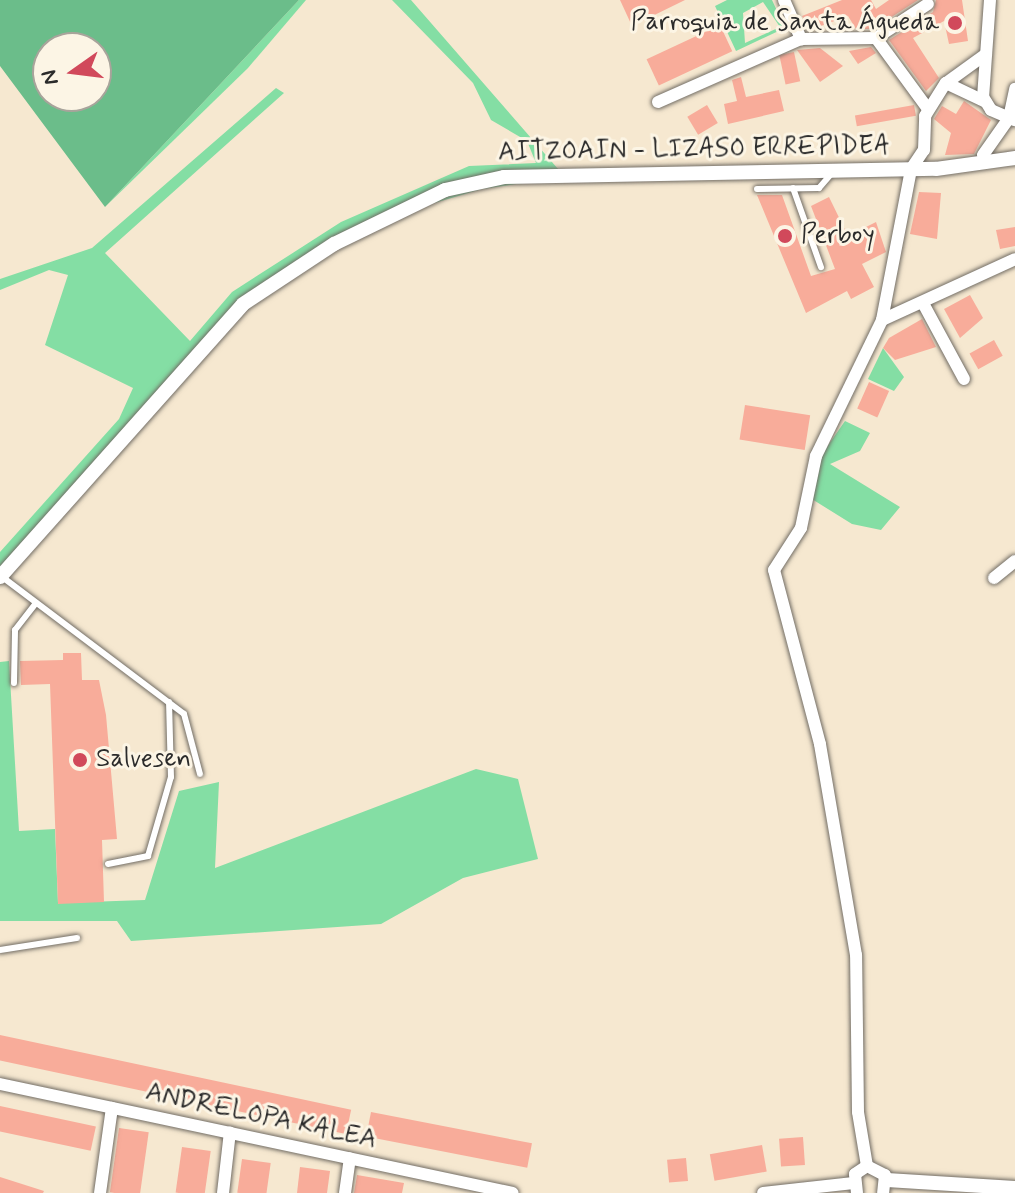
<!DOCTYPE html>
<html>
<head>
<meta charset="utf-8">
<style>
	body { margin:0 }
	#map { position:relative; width:1015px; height:1193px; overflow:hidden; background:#f6e8d0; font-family:Mynerve,sans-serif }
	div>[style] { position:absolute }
	.green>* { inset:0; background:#84dea4 }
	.forest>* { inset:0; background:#6bbd8a }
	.building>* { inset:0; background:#f8ac9a; transform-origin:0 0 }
	.roads { filter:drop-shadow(0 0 2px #726d65) drop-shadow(0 0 2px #726d65) }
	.service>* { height:6px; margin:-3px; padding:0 3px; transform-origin:3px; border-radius:3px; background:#fff }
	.minor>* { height:12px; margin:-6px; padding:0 6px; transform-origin:6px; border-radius:6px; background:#fff }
	.tertiary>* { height:14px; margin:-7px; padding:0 7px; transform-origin:7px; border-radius:7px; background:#fff }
	.dots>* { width:22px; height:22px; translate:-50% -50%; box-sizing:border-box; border:4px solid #fcf5e5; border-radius:50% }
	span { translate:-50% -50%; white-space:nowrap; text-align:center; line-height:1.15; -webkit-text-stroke:6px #fcf5e5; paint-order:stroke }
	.poi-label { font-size:26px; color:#2b2b2b }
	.right { translate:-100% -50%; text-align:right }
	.left { translate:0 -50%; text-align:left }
	.street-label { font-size:26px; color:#2b2b2b }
	.north { position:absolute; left:32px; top:32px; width:80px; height:80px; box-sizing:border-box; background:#fcf5e5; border:2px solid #a8a49b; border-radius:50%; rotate:256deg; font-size:22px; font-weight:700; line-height:32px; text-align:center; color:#2b2b2b }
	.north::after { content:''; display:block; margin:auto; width:28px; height:36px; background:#d1495b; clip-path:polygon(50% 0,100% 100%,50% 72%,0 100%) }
</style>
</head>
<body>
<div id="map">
	<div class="green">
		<i style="clip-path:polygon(299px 0,306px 0,248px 68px,105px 207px)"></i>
		<i style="clip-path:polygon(392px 0,411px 0,565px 177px,482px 189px,380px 219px,292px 271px,198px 351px,0 577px,0 552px,119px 419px,133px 388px,45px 345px,68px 275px,49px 270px,0 290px,0 279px,92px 248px,276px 88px,284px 93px,105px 253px,190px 341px,232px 292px,341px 222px,469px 166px,536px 163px,527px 141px,491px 120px,473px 83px)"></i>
		<i style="clip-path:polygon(evenodd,727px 0,772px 0,785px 28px,736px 51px,715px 6px,727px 0,763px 2px,780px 27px,745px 43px,743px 13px,763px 2px)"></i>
		<i style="clip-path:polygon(883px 348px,904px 377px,894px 391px,868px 379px)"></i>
		<i style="clip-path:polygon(845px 421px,870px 433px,860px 451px,830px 464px,900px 507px,881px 530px,852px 524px,807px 496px,813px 467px)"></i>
		<i style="clip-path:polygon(9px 661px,19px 831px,55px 829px,58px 903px,145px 900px,179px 791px,219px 782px,215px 868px,476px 769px,518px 779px,538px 859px,463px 878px,381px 924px,131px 941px,117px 921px,0 921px,0 662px)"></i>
	</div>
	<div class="forest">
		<i style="clip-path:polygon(evenodd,0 0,299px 0,105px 207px,0 66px,0 0,48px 48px,96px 48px,96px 96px,48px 96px,48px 48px)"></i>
	</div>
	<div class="building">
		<i style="clip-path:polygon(620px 0,685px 0,632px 26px)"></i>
		<i style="clip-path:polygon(842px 0,871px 0,876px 9px,889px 0,918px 0,873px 29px,856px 29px,848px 16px,810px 30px,802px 16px)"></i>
		<i style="clip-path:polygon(936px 0,962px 0,968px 41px,949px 44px,944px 21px,913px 38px,939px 78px,926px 91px,889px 40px,933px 12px)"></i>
		<i style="left:720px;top:25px;width:29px;height:81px;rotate:65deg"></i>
		<i style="clip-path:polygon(871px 47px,876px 53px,858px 64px,849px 51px)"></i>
		<i style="clip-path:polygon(820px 48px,843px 66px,820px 82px,797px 50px)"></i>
		<i style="left:794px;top:52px;width:30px;height:15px;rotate:78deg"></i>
		<i style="clip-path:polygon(741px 77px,746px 97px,779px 90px,784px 111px,728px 124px,724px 104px,737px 101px,732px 80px)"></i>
		<i style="clip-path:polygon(964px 101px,991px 120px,974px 154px,945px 155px,951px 133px,934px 119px,942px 106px,956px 114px)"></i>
		<i style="left:707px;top:105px;width:21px;height:23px;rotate:59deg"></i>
		<i style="left:914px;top:105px;width:11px;height:60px;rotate:80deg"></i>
		<i style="left:837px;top:133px;width:9px;height:15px;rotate:77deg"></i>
		<i style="clip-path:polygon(919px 192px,941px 193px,937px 239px,910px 234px)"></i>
		<i style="clip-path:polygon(757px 195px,782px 195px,811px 276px,835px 269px,811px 206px,829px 197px,848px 236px,876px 222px,886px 252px,862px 264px,874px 287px,851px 299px,847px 291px,806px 313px)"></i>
		<i style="clip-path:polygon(1015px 227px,1015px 246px,1000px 249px,996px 230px)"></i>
		<i style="clip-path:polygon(970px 295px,983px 318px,960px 338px,944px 309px)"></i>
		<i style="clip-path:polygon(922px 319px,936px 347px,895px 360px,883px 348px,889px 338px)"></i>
		<i style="left:994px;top:340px;width:18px;height:28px;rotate:61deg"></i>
		<i style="left:869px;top:382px;width:22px;height:29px;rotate:24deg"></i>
		<i style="left:745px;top:405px;width:66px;height:35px;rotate:9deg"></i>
		<i style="clip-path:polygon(63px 653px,81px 653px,82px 680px,99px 680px,106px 715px,117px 839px,102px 840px,104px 902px,58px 904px,50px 684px,21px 685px,20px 661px,63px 660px)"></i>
		<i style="left:0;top:1035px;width:359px;height:25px;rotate:12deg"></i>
		<i style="left:0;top:1106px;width:98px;height:25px;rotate:12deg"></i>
		<i style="left:371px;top:1112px;width:164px;height:25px;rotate:11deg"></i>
		<i style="left:119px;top:1128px;width:30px;height:65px;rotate:8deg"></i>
		<i style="left:803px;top:1137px;width:28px;height:24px;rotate:86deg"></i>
		<i style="left:762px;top:1145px;width:27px;height:53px;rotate:80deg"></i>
		<i style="left:182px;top:1147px;width:29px;height:46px;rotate:8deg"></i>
		<i style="left:686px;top:1158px;width:23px;height:19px;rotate:85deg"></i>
		<i style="left:242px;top:1159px;width:29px;height:34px;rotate:8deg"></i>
		<i style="clip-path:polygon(300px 1167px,330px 1171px,327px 1193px,297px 1193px)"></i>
		<i style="clip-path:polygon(357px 1175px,404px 1183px,402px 1193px,354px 1193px)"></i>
		<i style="clip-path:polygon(0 1177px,44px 1191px,43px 1193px,0 1193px)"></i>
	</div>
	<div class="roads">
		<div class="service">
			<i style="left:793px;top:188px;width:84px;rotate:70.5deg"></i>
			<i style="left:757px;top:189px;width:62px;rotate:-0.9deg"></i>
			<i style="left:819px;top:188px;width:23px;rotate:-49deg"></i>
			<i style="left:1px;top:576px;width:229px;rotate:37deg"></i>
			<i style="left:184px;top:714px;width:62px;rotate:75.1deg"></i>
			<i style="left:14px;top:683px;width:53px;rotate:-88.9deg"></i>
			<i style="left:15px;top:630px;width:34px;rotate:-52deg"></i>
			<i style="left:108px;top:864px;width:41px;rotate:-11.3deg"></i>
			<i style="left:148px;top:856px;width:82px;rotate:-73.8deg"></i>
			<i style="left:171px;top:777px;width:75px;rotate:-91.5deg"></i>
			<i style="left:0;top:950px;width:78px;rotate:-8.9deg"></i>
		</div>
		<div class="minor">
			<i style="left:784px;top:0;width:43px;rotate:66.4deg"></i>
			<i style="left:990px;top:0;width:97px;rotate:94.1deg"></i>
			<i style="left:983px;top:97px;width:15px;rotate:58deg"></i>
			<i style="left:991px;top:110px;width:26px;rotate:23deg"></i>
			<i style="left:876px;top:38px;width:88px;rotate:53.8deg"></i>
			<i style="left:946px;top:83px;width:44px;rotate:25.4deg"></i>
			<i style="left:658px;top:102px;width:156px;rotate:-23.8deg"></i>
			<i style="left:801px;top:39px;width:75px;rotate:-0.8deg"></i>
			<i style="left:876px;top:38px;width:62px;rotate:-33.2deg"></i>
			<i style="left:983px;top:155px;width:45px;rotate:-54.9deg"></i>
			<i style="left:1009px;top:118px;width:30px;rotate:-78deg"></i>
			<i style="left:924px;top:305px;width:84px;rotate:61.6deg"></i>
			<i style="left:882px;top:320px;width:146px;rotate:-24.6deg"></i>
			<i style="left:994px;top:578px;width:27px;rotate:-39deg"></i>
			<i style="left:0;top:1084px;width:524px;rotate:12deg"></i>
			<i style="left:867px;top:1166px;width:55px;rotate:-99.5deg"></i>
			<i style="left:858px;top:1112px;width:157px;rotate:-90.7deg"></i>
			<i style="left:856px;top:955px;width:214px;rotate:-99.7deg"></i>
			<i style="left:820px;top:744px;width:180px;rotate:-104.8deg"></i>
			<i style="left:774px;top:570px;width:50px;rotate:-57.3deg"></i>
			<i style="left:801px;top:528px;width:74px;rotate:-78.2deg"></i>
			<i style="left:816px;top:456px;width:151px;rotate:-64.1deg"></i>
			<i style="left:882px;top:320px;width:154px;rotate:-79.1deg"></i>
			<i style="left:911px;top:169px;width:23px;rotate:-56deg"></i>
			<i style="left:924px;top:150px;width:34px;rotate:-88deg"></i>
			<i style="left:925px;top:116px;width:39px;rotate:-58deg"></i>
			<i style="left:946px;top:83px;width:49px;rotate:-35.9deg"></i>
			<i style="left:100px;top:1193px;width:86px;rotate:-82deg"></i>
			<i style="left:223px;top:1193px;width:61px;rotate:-83.5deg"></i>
			<i style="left:345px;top:1193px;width:35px;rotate:-82deg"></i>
			<i style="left:763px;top:1193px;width:91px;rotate:-6.3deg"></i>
			<i style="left:857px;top:1193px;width:19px;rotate:-96deg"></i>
			<i style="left:855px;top:1174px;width:14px;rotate:-34deg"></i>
			<i style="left:867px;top:1166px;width:20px;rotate:27deg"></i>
			<i style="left:885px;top:1175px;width:18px;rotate:96deg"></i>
		</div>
		<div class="tertiary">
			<i style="left:0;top:577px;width:365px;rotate:-48.3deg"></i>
			<i style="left:243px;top:304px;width:109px;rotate:-33.4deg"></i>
			<i style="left:334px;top:244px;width:123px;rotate:-25.9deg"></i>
			<i style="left:445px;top:190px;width:60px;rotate:-12.4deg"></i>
			<i style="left:504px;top:177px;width:432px;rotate:-1.1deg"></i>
			<i style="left:936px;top:169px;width:80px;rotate:-7.9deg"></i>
			<i style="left:887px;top:1180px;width:128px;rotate:3.6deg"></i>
		</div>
	</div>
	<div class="dots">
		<i style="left:955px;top:23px;background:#d1495b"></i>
		<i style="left:785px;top:236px;background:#d1495b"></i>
		<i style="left:80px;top:760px;background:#d1495b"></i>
	</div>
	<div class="poi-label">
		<span class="right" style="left:939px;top:23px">Parroquia de Santa Águeda</span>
		<span class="left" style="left:801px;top:236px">Perboy</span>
		<span class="left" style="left:96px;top:760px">Salvesen</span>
	</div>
	<div class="street-label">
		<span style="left:694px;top:150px;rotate:-1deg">AITZOAIN - LIZASO ERREPIDEA</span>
		<span style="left:261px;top:1117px;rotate:12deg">ANDRELOPA KALEA</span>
	</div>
	<div class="north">N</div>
</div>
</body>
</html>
